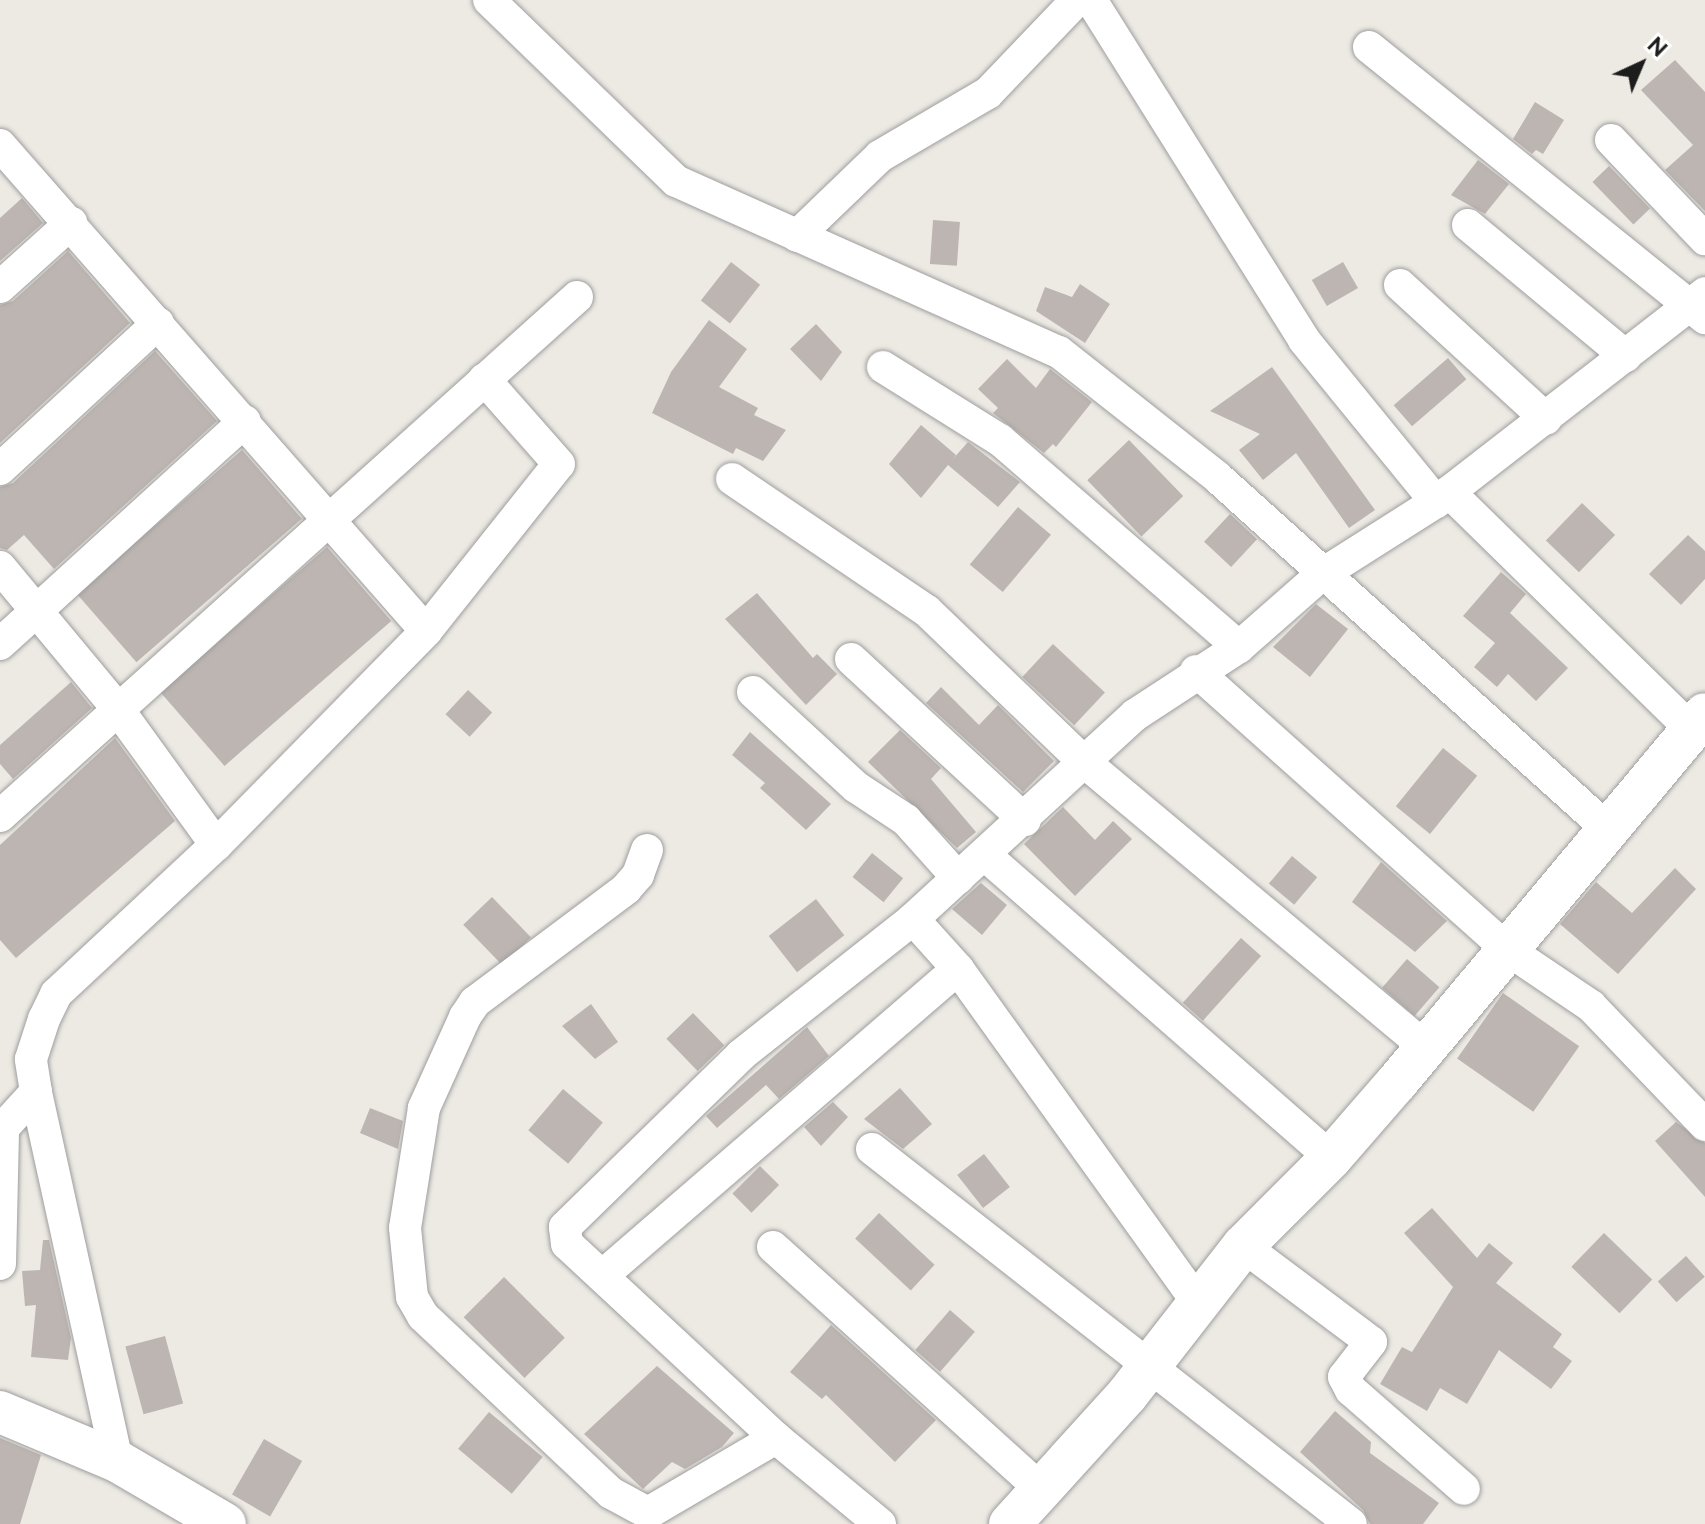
<!DOCTYPE html>
<html>
<head>
<meta charset="utf-8">
<style>
	body { margin:0 }
	#map { position:relative; width:1705px; height:1524px; overflow:hidden; background:#edeae4; font-family:Raleway,sans-serif }
	div>[style] { position:absolute }
	.building>* { inset:0; background:#bdb5b1; transform-origin:0 0 }
	.roads { filter:drop-shadow(0 0 2px #9e9e9e) drop-shadow(0 0 2px #9e9e9e) }
	.minor>* { height:32px; margin:-16px; padding:0 16px; transform-origin:16px; border-radius:16px; background:#fff }
	.tertiary>* { height:42px; margin:-21px; padding:0 21px; transform-origin:21px; border-radius:21px; background:#fff }
	span { translate:-50% -50%; white-space:nowrap; text-align:center; line-height:1.15; -webkit-text-stroke:6px #fff; paint-order:stroke }
	.north { position:absolute; left:1601px; top:24px; width:80px; height:80px; -webkit-text-stroke:6px #fff; paint-order:stroke; rotate:44deg; font-size:22px; font-weight:700; line-height:32px; text-align:center; color:#1d1d1d }
	.north::after { content:''; display:block; margin:auto; width:28px; height:36px; background:#1d1d1d; clip-path:polygon(50% 0,100% 100%,50% 72%,0 100%) }
</style>
</head>
<body>
<div id="map">
	<div class="building">
		<i style="clip-path:polygon(1675px 60px,1705px 92px,1705px 211px,1665px 170px,1693px 145px,1641px 90px)"></i>
		<i style="clip-path:polygon(1535px 102px,1564px 120px,1543px 154px,1536px 150px,1532px 154px,1513px 139px)"></i>
		<i style="clip-path:polygon(1478px 160px,1509px 184px,1485px 214px,1451px 195px)"></i>
		<i style="left:1609px;top:166px;width:59px;height:23px;rotate:46deg"></i>
		<i style="clip-path:polygon(22px 198px,43px 223px,0 261px,0 218px)"></i>
		<i style="left:933px;top:220px;width:27px;height:44px;rotate:4deg"></i>
		<i style="clip-path:polygon(68px 251px,130px 323px,0 443px,0 305px,13px 301px)"></i>
		<i style="left:731px;top:262px;width:37px;height:49px;rotate:38deg"></i>
		<i style="left:1343px;top:262px;width:30px;height:36px;rotate:60deg"></i>
		<i style="clip-path:polygon(1080px 284px,1110px 304px,1085px 343px,1036px 311px,1045px 287px,1072px 297px)"></i>
		<i style="clip-path:polygon(709px 320px,747px 349px,719px 387px,758px 408px,754px 415px,786px 430px,763px 461px,736px 448px,733px 454px,652px 413px,671px 372px)"></i>
		<i style="clip-path:polygon(816px 324px,842px 352px,821px 381px,790px 349px)"></i>
		<i style="clip-path:polygon(155px 351px,217px 421px,54px 569px,24px 535px,7px 550px,0 548px,0 487px,13px 483px)"></i>
		<i style="left:1448px;top:358px;width:28px;height:72px;rotate:49deg"></i>
		<i style="clip-path:polygon(1007px 359px,1036px 388px,1050px 369px,1092px 402px,1056px 447px,1053px 444px,1044px 453px,993px 413px,998px 408px,978px 389px)"></i>
		<i style="clip-path:polygon(1272px 367px,1375px 510px,1349px 528px,1296px 453px,1263px 480px,1239px 450px,1260px 434px,1210px 411px)"></i>
		<i style="clip-path:polygon(921px 425px,956px 455px,952px 460px,968px 442px,1020px 482px,998px 507px,948px 465px,921px 498px,889px 464px)"></i>
		<i style="left:1129px;top:440px;width:78px;height:58px;rotate:46deg"></i>
		<i style="left:242px;top:450px;width:91px;height:219px;rotate:49deg"></i>
		<i style="left:1582px;top:503px;width:46px;height:52px;rotate:44deg"></i>
		<i style="left:1018px;top:507px;width:43px;height:75px;rotate:40deg"></i>
		<i style="left:1230px;top:514px;width:37px;height:38px;rotate:43deg"></i>
		<i style="clip-path:polygon(1688px 535px,1705px 551px,1705px 579px,1681px 605px,1649px 574px)"></i>
		<i style="left:327px;top:547px;width:98px;height:221px;rotate:49deg"></i>
		<i style="clip-path:polygon(1501px 572px,1526px 594px,1510px 613px,1568px 668px,1536px 701px,1508px 674px,1497px 687px,1474px 667px,1495px 643px,1463px 616px)"></i>
		<i style="clip-path:polygon(757px 593px,813px 658px,817px 654px,837px 674px,806px 705px,725px 619px)"></i>
		<i style="clip-path:polygon(1316px 604px,1348px 629px,1310px 677px,1273px 647px)"></i>
		<i style="left:1053px;top:644px;width:71px;height:45px;rotate:43deg"></i>
		<i style="clip-path:polygon(71px 682px,92px 708px,13px 779px,0 764px,0 745px)"></i>
		<i style="clip-path:polygon(941px 687px,979px 725px,998px 705px,1054px 761px,1023px 792px,926px 703px)"></i>
		<i style="left:468px;top:690px;width:33px;height:33px;rotate:43deg"></i>
		<i style="clip-path:polygon(900px 730px,941px 768px,931px 779px,976px 832px,957px 848px,868px 762px)"></i>
		<i style="clip-path:polygon(750px 732px,831px 804px,806px 830px,760px 788px,765px 783px,732px 755px)"></i>
		<i style="clip-path:polygon(115px 738px,175px 821px,16px 958px,0 940px,0 845px)"></i>
		<i style="left:1443px;top:748px;width:44px;height:75px;rotate:39deg"></i>
		<i style="clip-path:polygon(1063px 807px,1095px 840px,1113px 821px,1132px 839px,1075px 896px,1024px 844px)"></i>
		<i style="left:872px;top:853px;width:40px;height:31px;rotate:39deg"></i>
		<i style="left:1292px;top:856px;width:33px;height:36px;rotate:40deg"></i>
		<i style="clip-path:polygon(1381px 862px,1447px 921px,1415px 952px,1352px 902px)"></i>
		<i style="clip-path:polygon(1675px 868px,1696px 889px,1618px 974px,1560px 924px,1596px 882px,1632px 913px)"></i>
		<i style="clip-path:polygon(981px 883px,1007px 905px,982px 935px,952px 909px)"></i>
		<i style="left:492px;top:897px;width:56px;height:40px;rotate:46deg"></i>
		<i style="left:816px;top:899px;width:46px;height:60px;rotate:52deg"></i>
		<i style="left:1241px;top:938px;width:27px;height:87px;rotate:42deg"></i>
		<i style="left:1407px;top:959px;width:43px;height:38px;rotate:41deg"></i>
		<i style="left:1503px;top:993px;width:93px;height:80px;rotate:35deg"></i>
		<i style="clip-path:polygon(591px 1004px,618px 1042px,595px 1059px,562px 1026px)"></i>
		<i style="left:693px;top:1013px;width:45px;height:37px;rotate:46deg"></i>
		<i style="clip-path:polygon(807px 1027px,829px 1056px,779px 1099px,766px 1085px,717px 1128px,706px 1116px)"></i>
		<i style="clip-path:polygon(900px 1088px,932px 1124px,903px 1149px,864px 1119px)"></i>
		<i style="left:563px;top:1089px;width:52px;height:54px;rotate:40deg"></i>
		<i style="clip-path:polygon(833px 1102px,848px 1117px,821px 1146px,804px 1127px)"></i>
		<i style="clip-path:polygon(370px 1108px,403px 1121px,398px 1149px,360px 1133px)"></i>
		<i style="clip-path:polygon(1676px 1122px,1705px 1143px,1705px 1197px,1655px 1141px)"></i>
		<i style="left:984px;top:1154px;width:42px;height:34px;rotate:52deg"></i>
		<i style="left:760px;top:1166px;width:27px;height:39px;rotate:45deg"></i>
		<i style="clip-path:polygon(1432px 1208px,1477px 1258px,1489px 1243px,1513px 1263px,1496px 1283px,1562px 1334px,1553px 1347px,1572px 1361px,1551px 1389px,1499px 1350px,1467px 1404px,1440px 1388px,1427px 1411px,1380px 1384px,1402px 1347px,1412px 1352px,1453px 1287px,1404px 1233px)"></i>
		<i style="left:879px;top:1213px;width:76px;height:35px;rotate:43deg"></i>
		<i style="left:1604px;top:1233px;width:67px;height:47px;rotate:44deg"></i>
		<i style="clip-path:polygon(43px 1240px,49px 1240px,71px 1338px,68px 1360px,31px 1357px,36px 1305px,25px 1306px,22px 1271px,40px 1270px)"></i>
		<i style="left:1686px;top:1256px;width:28px;height:38px;rotate:48deg"></i>
		<i style="left:504px;top:1277px;width:86px;height:57px;rotate:45deg"></i>
		<i style="left:950px;top:1310px;width:33px;height:53px;rotate:41deg"></i>
		<i style="clip-path:polygon(831px 1325px,936px 1420px,895px 1462px,826px 1395px,822px 1399px,790px 1372px)"></i>
		<i style="left:165px;top:1336px;width:70px;height:41px;rotate:75deg"></i>
		<i style="clip-path:polygon(657px 1366px,734px 1433px,722px 1447px,685px 1469px,672px 1462px,643px 1489px,584px 1434px)"></i>
		<i style="clip-path:polygon(1335px 1411px,1371px 1442px,1370px 1453px,1439px 1503px,1423px 1524px,1370px 1524px,1363px 1510px,1300px 1452px)"></i>
		<i style="left:489px;top:1412px;width:70px;height:48px;rotate:40deg"></i>
		<i style="clip-path:polygon(0 1438px,41px 1455px,20px 1524px,0 1524px)"></i>
		<i style="left:264px;top:1439px;width:44px;height:64px;rotate:30deg"></i>
	</div>
	<div class="roads">
		<div class="minor">
			<i style="left:489px;top:0;width:260px;rotate:44.1deg"></i>
			<i style="left:676px;top:181px;width:419px;rotate:24.1deg"></i>
			<i style="left:1059px;top:352px;width:201px;rotate:38.3deg"></i>
			<i style="left:1217px;top:477px;width:529px;rotate:42.01deg"></i>
			<i style="left:1091px;top:0;width:401px;rotate:57.9deg"></i>
			<i style="left:1304px;top:340px;width:209px;rotate:50.8deg"></i>
			<i style="left:1369px;top:47px;width:432px;rotate:38.9deg"></i>
			<i style="left:1611px;top:140px;width:137px;rotate:46.5deg"></i>
			<i style="left:0;top:145px;width:646px;rotate:48.76deg"></i>
			<i style="left:1468px;top:225px;width:205px;rotate:39.7deg"></i>
			<i style="left:797px;top:236px;width:115px;rotate:-43.9deg"></i>
			<i style="left:880px;top:156px;width:125px;rotate:-30.3deg"></i>
			<i style="left:988px;top:93px;width:129px;rotate:-46.3deg"></i>
			<i style="left:1400px;top:285px;width:198px;rotate:42.5deg"></i>
			<i style="left:0;top:287px;width:96px;rotate:-42deg"></i>
			<i style="left:883px;top:367px;width:138px;rotate:32deg"></i>
			<i style="left:1000px;top:440px;width:316px;rotate:40.9deg"></i>
			<i style="left:0;top:469px;width:215px;rotate:-42.7deg"></i>
			<i style="left:732px;top:479px;width:235px;rotate:34.1deg"></i>
			<i style="left:927px;top:611px;width:215px;rotate:43.9deg"></i>
			<i style="left:1082px;top:760px;width:447px;rotate:39.9deg"></i>
			<i style="left:1449px;top:492px;width:337px;rotate:44.4deg"></i>
			<i style="left:0;top:567px;width:183px;rotate:50.3deg"></i>
			<i style="left:117px;top:708px;width:169px;rotate:54.1deg"></i>
			<i style="left:0;top:644px;width:331px;rotate:-42.3deg"></i>
			<i style="left:851px;top:659px;width:237px;rotate:42.8deg"></i>
			<i style="left:1196px;top:671px;width:419px;rotate:41.8deg"></i>
			<i style="left:1508px;top:950px;width:100px;rotate:34deg"></i>
			<i style="left:1591px;top:1006px;width:165px;rotate:46.2deg"></i>
			<i style="left:753px;top:692px;width:140px;rotate:42.7deg"></i>
			<i style="left:856px;top:787px;width:60px;rotate:33.4deg"></i>
			<i style="left:906px;top:820px;width:78px;rotate:48.1deg"></i>
			<i style="left:0;top:816px;width:776px;rotate:-41.97deg"></i>
			<i style="left:647px;top:850px;width:27px;rotate:110deg"></i>
			<i style="left:638px;top:875px;width:18px;rotate:131deg"></i>
			<i style="left:626px;top:889px;width:189px;rotate:143.2deg"></i>
			<i style="left:475px;top:1002px;width:18px;rotate:124deg"></i>
			<i style="left:465px;top:1017px;width:100px;rotate:114.3deg"></i>
			<i style="left:424px;top:1108px;width:121px;rotate:99deg"></i>
			<i style="left:405px;top:1228px;width:69px;rotate:84.2deg"></i>
			<i style="left:412px;top:1297px;width:22px;rotate:60deg"></i>
			<i style="left:423px;top:1316px;width:258px;rotate:43.3deg"></i>
			<i style="left:611px;top:1493px;width:42px;rotate:28.4deg"></i>
			<i style="left:648px;top:1513px;width:148px;rotate:-30.4deg"></i>
			<i style="left:985px;top:855px;width:460px;rotate:41.2deg"></i>
			<i style="left:913px;top:919px;width:67px;rotate:48deg"></i>
			<i style="left:958px;top:969px;width:415px;rotate:54.3deg"></i>
			<i style="left:872px;top:1149px;width:608px;rotate:38.06deg"></i>
			<i style="left:1243px;top:1246px;width:160px;rotate:36.9deg"></i>
			<i style="left:1371px;top:1342px;width:44px;rotate:127.6deg"></i>
			<i style="left:1344px;top:1377px;width:15px;rotate:62deg"></i>
			<i style="left:1351px;top:1390px;width:150px;rotate:41.2deg"></i>
			<i style="left:773px;top:1247px;width:358px;rotate:42.1deg"></i>
			<i style="left:0;top:1264px;width:136px;rotate:-88.7deg"></i>
			<i style="left:3px;top:1128px;width:49px;rotate:-47.5deg"></i>
			<i style="left:602px;top:1276px;width:470px;rotate:-40.8deg"></i>
			<i style="left:117px;top:1461px;width:378px;rotate:-102.4deg"></i>
			<i style="left:36px;top:1092px;width:33px;rotate:-99deg"></i>
			<i style="left:31px;top:1059px;width:42px;rotate:-72deg"></i>
			<i style="left:44px;top:1019px;width:28px;rotate:-64deg"></i>
			<i style="left:56px;top:994px;width:219px;rotate:-43deg"></i>
			<i style="left:216px;top:845px;width:300px;rotate:-45.5deg"></i>
			<i style="left:426px;top:631px;width:213px;rotate:-51.5deg"></i>
			<i style="left:559px;top:464px;width:113px;rotate:-131.4deg"></i>
			<i style="left:880px;top:1524px;width:135px;rotate:-140.4deg"></i>
			<i style="left:776px;top:1438px;width:285px;rotate:-137.1deg"></i>
			<i style="left:567px;top:1244px;width:17px;rotate:-97deg"></i>
			<i style="left:565px;top:1227px;width:246px;rotate:-44.3deg"></i>
			<i style="left:741px;top:1055px;width:219px;rotate:-38.3deg"></i>
			<i style="left:913px;top:919px;width:301px;rotate:-42.6deg"></i>
			<i style="left:1135px;top:715px;width:124px;rotate:-33.2deg"></i>
			<i style="left:1239px;top:647px;width:109px;rotate:-41.3deg"></i>
			<i style="left:1321px;top:575px;width:136px;rotate:-32.4deg"></i>
			<i style="left:1436px;top:502px;width:341px;rotate:-37.8deg"></i>
		</div>
		<div class="tertiary">
			<i style="left:0;top:1412px;width:127px;rotate:22.7deg"></i>
			<i style="left:117px;top:1461px;width:125px;rotate:30.3deg"></i>
			<i style="left:1010px;top:1524px;width:174px;rotate:-47.8deg"></i>
			<i style="left:1127px;top:1395px;width:189px;rotate:-52.1deg"></i>
			<i style="left:1243px;top:1246px;width:124px;rotate:-45deg"></i>
			<i style="left:1331px;top:1158px;width:102px;rotate:-49deg"></i>
			<i style="left:1398px;top:1081px;width:478px;rotate:-50.1deg"></i>
		</div>
	</div>
	<div class="north">N</div>
</div>
</body>
</html>
